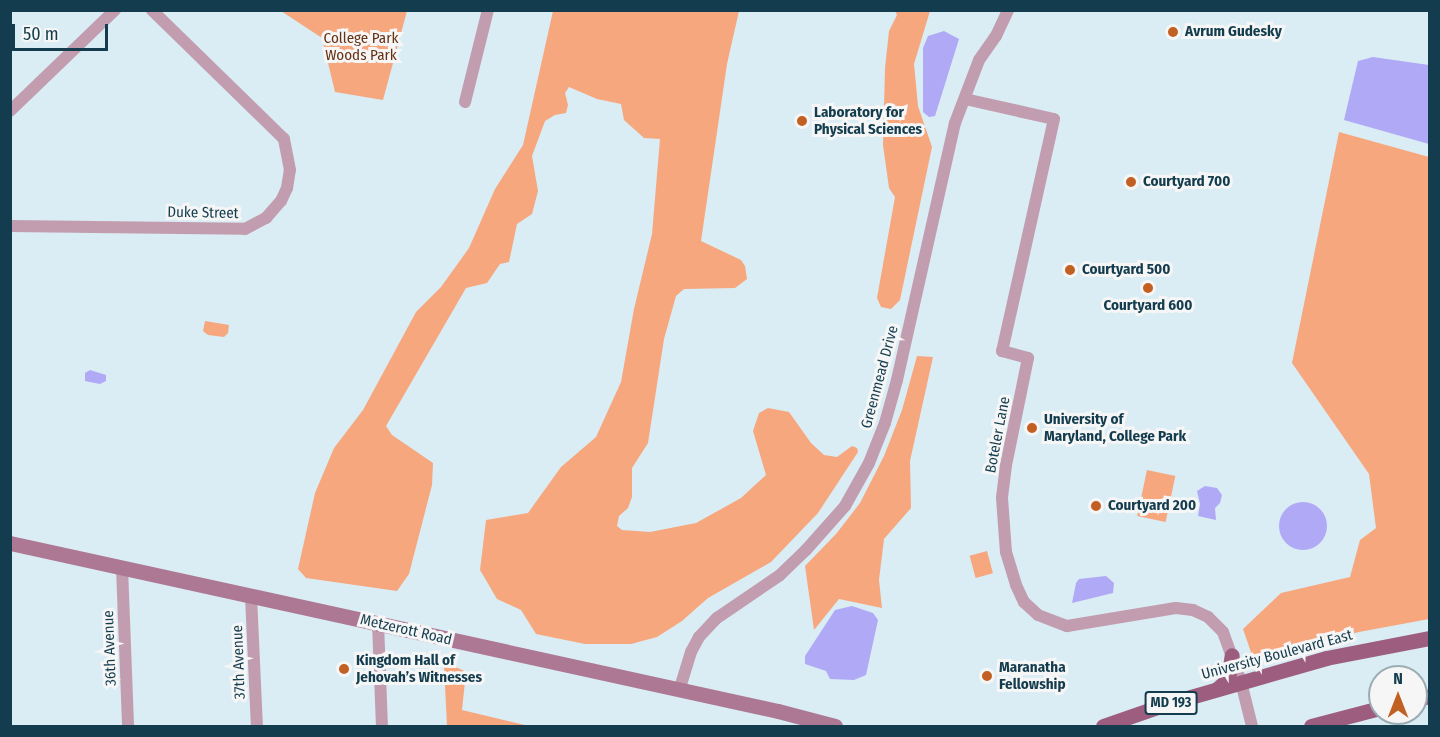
<!DOCTYPE html>
<html>
<head>
<meta charset="utf-8">
<style>
	body { margin:0 }
	#map { position:relative; width:1440px; height:737px; overflow:hidden; background:#daecf4; font-family:"Fira Sans Condensed",sans-serif }
	div>[style] { position:absolute }
	.green>* { inset:0; background:#f7a77e; transform-origin:0 0 }
	.water>* { inset:0; background:#b0a9f6 }
	.round { border-radius:50% }
	.street>* { height:12px; margin:-6px; padding:0 6px; transform-origin:6px; border-radius:6px; background:#c29daf }
	.secondary>* { height:15px; margin:-7.5px; padding:0 7.5px; transform-origin:7.5px; border-radius:7.5px; background:#ad7893 }
	.primary>* { height:15px; margin:-7.5px; padding:0 7.5px; transform-origin:7.5px; border-radius:7.5px; background:#9d5d7e }
	.dots>* { width:16px; height:16px; translate:-50% -50%; box-sizing:border-box; border:3px solid #f6f6f6; border-radius:50% }
	span { translate:-50% -50%; white-space:nowrap; text-align:center; line-height:1.15; -webkit-text-stroke:6px #f6f6f6; paint-order:stroke }
	.shield-label span { padding:2px 4px; background:#f6f6f6; border:2px solid; border-radius:4px; -webkit-text-stroke-width:0 }
	.shield-label { font-size:14px; color:#133d4e; font-weight:700 }
	.poi-label { font-size:15px; color:#133d4e; font-weight:700 }
	.left { translate:0 -50%; text-align:left }
	.park-label { font-size:15px; color:#653114 }
	.street-label { font-size:15px; color:#133d4e }
	.frame { position:absolute; inset:0; border:12px solid #133d4e; pointer-events:none }
	.north { position:absolute; left:1368px; top:665px; width:60px; height:60px; box-sizing:border-box; background:#f6f6f6; border:2px solid #9bacb3; border-radius:50%; rotate:0deg; font-size:16px; font-weight:700; line-height:24px; text-align:center; color:#133d4e }
	.north::after { content:''; display:block; margin:auto; width:21px; height:27px; background:#c26024; clip-path:polygon(50% 0,100% 100%,50% 72%,0 100%) }
	.scale { position:absolute; left:12px; top:24px; width:96px; height:27px; box-sizing:border-box; border:3px solid #133d4e; border-top:0; padding-left:8px; font-size:18px; line-height:21px; white-space:nowrap; color:#133d4e; -webkit-text-stroke:4px #f6f6f6; paint-order:stroke }
</style>
</head>
<body>
<div id="map">
	<div class="green">
		<i style="clip-path:polygon(281px 11px,407px 11px,383px 100px,335px 92px,322px 38px)"></i>
		<i style="clip-path:polygon(553px 11px,739px 11px,727px 64px,701px 241px,741px 260px,745px 266px,747px 279px,735px 288px,684px 289px,676px 296px,664px 339px,648px 443px,632px 468px,632px 497px,628px 508px,619px 516px,617px 526px,622px 530px,650px 532px,696px 523px,741px 498px,766px 475px,753px 431px,759px 413px,768px 408px,789px 412px,811px 443px,824px 455px,837px 457px,852px 446px,857px 448px,858px 452px,818px 513px,771px 562px,708px 598px,682px 621px,657px 637px,631px 644px,585px 644px,536px 634px,521px 610px,497px 599px,480px 570px,486px 520px,528px 513px,561px 467px,596px 437px,621px 382px,634px 309px,652px 234px,660px 139px,644px 138px,624px 120px,621px 104px,597px 99px,569px 87px,565px 93px,568px 105px,566px 113px,555px 115px,545px 121px,532px 156px,538px 191px,532px 214px,517px 224px,509px 262px,500px 264px,487px 283px,466px 288px,386px 426px,392px 435px,433px 463px,432px 485px,409px 574px,397px 591px,306px 578px,298px 569px,315px 493px,334px 448px,363px 410px,416px 312px,441px 287px,469px 248px,495px 189px,523px 145px)"></i>
		<i style="clip-path:polygon(895px 11px,930px 11px,914px 64px,918px 106px,932px 147px,900px 300px,891px 309px,881px 307px,877px 298px,895px 197px,889px 188px,883px 145px,885px 68px,889px 31px,897px 15px)"></i>
		<i style="clip-path:polygon(1339px 132px,1429px 157px,1429px 619px,1359px 632px,1253px 658px,1243px 629px,1281px 593px,1350px 577px,1360px 540px,1376px 528px,1369px 474px,1292px 363px)"></i>
		<i style="clip-path:polygon(205px 321px,229px 325px,228px 333px,224px 337px,208px 335px,203px 331px)"></i>
		<i style="clip-path:polygon(917px 356px,933px 357px,910px 461px,911px 508px,884px 539px,879px 580px,882px 608px,839px 599px,814px 630px,805px 566px,836px 534px,860px 503px,884px 456px,902px 410px)"></i>
		<i style="left:1147px;top:470px;width:29px;height:47px;rotate:12deg"></i>
		<i style="left:987px;top:551px;width:23px;height:18px;rotate:75deg"></i>
		<i style="clip-path:polygon(448px 663px,466px 672px,462px 710px,529px 726px,447px 726px,444px 666px)"></i>
	</div>
	<div class="water">
		<i style="clip-path:polygon(944px 31px,959px 39px,935px 116px,929px 117px,923px 112px,923px 48px,928px 36px)"></i>
		<i style="clip-path:polygon(1373px 57px,1429px 65px,1429px 144px,1344px 120px,1358px 61px)"></i>
		<i style="clip-path:polygon(90px 370px,106px 375px,106px 381px,100px 384px,85px 381px,85px 373px)"></i>
		<i style="clip-path:polygon(1205px 486px,1217px 488px,1222px 495px,1220px 503px,1215px 508px,1216px 520px,1198px 516px,1200px 504px,1197px 491px)"></i>
		<i class="round" style="left:1279px;top:502px;width:48px;height:48px"></i>
		<i style="clip-path:polygon(1106px 576px,1114px 583px,1113px 593px,1072px 603px,1076px 583px,1079px 579px)"></i>
		<i style="clip-path:polygon(852px 606px,873px 613px,878px 620px,866px 675px,854px 680px,830px 679px,826px 671px,805px 664px,805px 656px,835px 610px)"></i>
	</div>
	<div class="street">
		<i style="left:965px;top:99px;width:91px;rotate:12.7deg"></i>
		<i style="left:1054px;top:119px;width:238px;rotate:102.6deg"></i>
		<i style="left:1002px;top:351px;width:27px;rotate:15deg"></i>
		<i style="left:1028px;top:358px;width:109px;rotate:101.6deg"></i>
		<i style="left:1006px;top:465px;width:33px;rotate:97deg"></i>
		<i style="left:1002px;top:498px;width:54px;rotate:85.8deg"></i>
		<i style="left:1006px;top:552px;width:34px;rotate:73deg"></i>
		<i style="left:1016px;top:585px;width:19px;rotate:65deg"></i>
		<i style="left:1024px;top:602px;width:19px;rotate:43deg"></i>
		<i style="left:1038px;top:615px;width:31px;rotate:21deg"></i>
		<i style="left:1067px;top:626px;width:110px;rotate:-9.4deg"></i>
		<i style="left:1176px;top:608px;width:17px;rotate:7deg"></i>
		<i style="left:1193px;top:610px;width:17px;rotate:25deg"></i>
		<i style="left:1208px;top:617px;width:21px;rotate:45deg"></i>
		<i style="left:1223px;top:632px;width:53px;rotate:70.2deg"></i>
		<i style="left:1241px;top:682px;width:45px;rotate:76deg"></i>
		<i style="left:465px;top:102px;width:95px;rotate:-76deg"></i>
		<i style="left:10px;top:111px;width:146px;rotate:-43.9deg"></i>
		<i style="left:10px;top:226px;width:235px;rotate:0.7deg"></i>
		<i style="left:245px;top:229px;width:24px;rotate:-28deg"></i>
		<i style="left:266px;top:218px;width:23px;rotate:-49deg"></i>
		<i style="left:281px;top:201px;width:14px;rotate:-65deg"></i>
		<i style="left:287px;top:188px;width:18px;rotate:-81deg"></i>
		<i style="left:290px;top:170px;width:32px;rotate:-101deg"></i>
		<i style="left:284px;top:139px;width:185px;rotate:-135.7deg"></i>
		<i style="left:122px;top:568px;width:158px;rotate:87.8deg"></i>
		<i style="left:251px;top:596px;width:130px;rotate:87.4deg"></i>
		<i style="left:378px;top:623px;width:103px;rotate:87.8deg"></i>
		<i style="left:679px;top:691px;width:41px;rotate:-72.9deg"></i>
		<i style="left:691px;top:652px;width:17px;rotate:-62deg"></i>
		<i style="left:699px;top:637px;width:26px;rotate:-47deg"></i>
		<i style="left:717px;top:618px;width:76px;rotate:-34.3deg"></i>
		<i style="left:780px;top:575px;width:36px;rotate:-44deg"></i>
		<i style="left:806px;top:550px;width:59px;rotate:-48.4deg"></i>
		<i style="left:845px;top:506px;width:49px;rotate:-60.8deg"></i>
		<i style="left:869px;top:463px;width:43px;rotate:-68.2deg"></i>
		<i style="left:885px;top:423px;width:45px;rotate:-74.4deg"></i>
		<i style="left:897px;top:380px;width:263px;rotate:-77.3deg"></i>
		<i style="left:955px;top:123px;width:67px;rotate:-69.1deg"></i>
		<i style="left:979px;top:60px;width:29px;rotate:-55deg"></i>
		<i style="left:996px;top:36px;width:29px;rotate:-65deg"></i>
	</div>
	<div class="secondary">
		<i style="left:10px;top:543px;width:786px;rotate:12.34deg"></i>
		<i style="left:778px;top:711px;width:59px;rotate:14.7deg"></i>
	</div>
	<div class="primary">
		<i style="left:1217px;top:689px;width:15px;rotate:-42deg"></i>
		<i style="left:1228px;top:679px;width:24px;rotate:-81deg"></i>
		<i style="left:1416px;top:699px;width:14px;rotate:-12deg"></i>
		<i style="left:1103px;top:726px;width:67px;rotate:-19.2deg"></i>
		<i style="left:1166px;top:704px;width:166px;rotate:-16deg"></i>
		<i style="left:1326px;top:658px;width:106px;rotate:-10.9deg"></i>
		<i style="left:1311px;top:726px;width:71px;rotate:-14.6deg"></i>
	</div>
	<div class="dots">
		<i style="left:1173px;top:32px;background:#c26024"></i>
		<i style="left:802px;top:121px;background:#c26024"></i>
		<i style="left:1131px;top:182px;background:#c26024"></i>
		<i style="left:1070px;top:270px;background:#c26024"></i>
		<i style="left:1148px;top:288px;background:#c26024"></i>
		<i style="left:1032px;top:428px;background:#c26024"></i>
		<i style="left:1096px;top:506px;background:#c26024"></i>
		<i style="left:344px;top:669px;background:#c26024"></i>
		<i style="left:987px;top:676px;background:#c26024"></i>
	</div>
	<div class="shield-label">
		<span style="left:1171px;top:703px">MD 193</span>
	</div>
	<div class="poi-label">
		<span class="left" style="left:1185px;top:32px">Avrum Gudesky</span>
		<span class="left" style="left:814px;top:121px">Laboratory for<br>Physical Sciences</span>
		<span class="left" style="left:1143px;top:182px">Courtyard 700</span>
		<span class="left" style="left:1082px;top:270px">Courtyard 500</span>
		<span style="left:1148px;top:306px">Courtyard 600</span>
		<span class="left" style="left:1044px;top:428px">University of<br>Maryland, College Park</span>
		<span class="left" style="left:1108px;top:506px">Courtyard 200</span>
		<span class="left" style="left:356px;top:669px">Kingdom Hall of<br>Jehovah’s Witnesses</span>
		<span class="left" style="left:999px;top:676px">Maranatha<br>Fellowship</span>
	</div>
	<div class="park-label">
		<span style="left:361px;top:47px">College Park<br>Woods Park</span>
	</div>
	<div class="street-label">
		<span style="left:203px;top:213px;rotate:1deg">Duke Street</span>
		<span style="left:880px;top:377px;rotate:-75deg">Greenmead Drive</span>
		<span style="left:998px;top:435px;rotate:-79deg">Boteler Lane</span>
		<span style="left:406px;top:630px;rotate:13deg">Metzerott Road</span>
		<span style="left:110px;top:648px;rotate:-92deg">36th Avenue</span>
		<span style="left:1277px;top:655px;rotate:-15deg">University Boulevard East</span>
		<span style="left:239px;top:662px;rotate:-92deg">37th Avenue</span>
	</div>
	<div class="frame"></div>
	<div class="north">N</div>
	<div class="scale">50 m</div>
</div>
</body>
</html>
